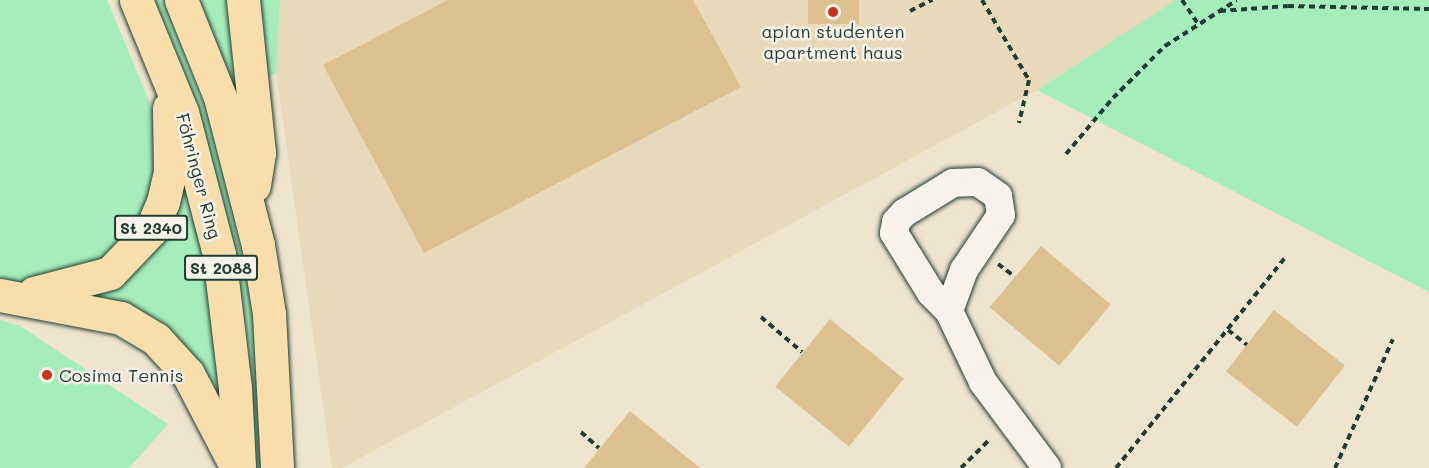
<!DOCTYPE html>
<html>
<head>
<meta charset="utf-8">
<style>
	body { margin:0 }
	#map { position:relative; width:1429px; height:468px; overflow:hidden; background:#efe4ce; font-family:Mali,sans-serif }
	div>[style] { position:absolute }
	.built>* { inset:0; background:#e9d9bb }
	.green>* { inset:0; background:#a5edbb }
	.building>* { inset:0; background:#dcc090; transform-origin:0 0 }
	.path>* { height:4px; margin-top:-2px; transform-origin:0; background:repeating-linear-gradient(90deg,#1f3d34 0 6px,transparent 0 10.5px) }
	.roads { filter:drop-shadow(0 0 2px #1f3d34) drop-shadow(0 0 2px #1f3d34) }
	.street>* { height:28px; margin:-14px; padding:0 14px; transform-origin:14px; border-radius:14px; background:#f7f3e8 }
	.highway>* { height:33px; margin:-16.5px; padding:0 16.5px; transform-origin:16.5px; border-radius:16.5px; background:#f9deab }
	.dots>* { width:16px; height:16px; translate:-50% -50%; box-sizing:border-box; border:3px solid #f7f3e8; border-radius:50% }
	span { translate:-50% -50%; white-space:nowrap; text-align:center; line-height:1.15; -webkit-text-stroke:5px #f7f3e8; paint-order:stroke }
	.shield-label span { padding:2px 4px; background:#f7f3e8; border:2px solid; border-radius:4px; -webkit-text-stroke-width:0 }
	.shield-label { font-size:16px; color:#1f3d34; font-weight:700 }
	.poi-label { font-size:18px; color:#1f3d34 }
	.left { translate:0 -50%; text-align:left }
	.street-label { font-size:18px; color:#1f3d34 }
</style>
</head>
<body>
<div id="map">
	<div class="built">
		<i style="clip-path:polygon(280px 0,1176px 0,1037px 90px,342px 468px,332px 468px,276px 73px)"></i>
	</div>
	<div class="green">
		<i style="clip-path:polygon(0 0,107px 0,150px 103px,157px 151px,148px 209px,112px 256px,17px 285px,0 281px)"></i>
		<i style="clip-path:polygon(150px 0,163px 0,212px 127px,257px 320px,263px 468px,253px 468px,253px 389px,246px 322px,231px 255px)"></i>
		<i style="clip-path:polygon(200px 0,280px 0,276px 73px,234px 98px)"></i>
		<i style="clip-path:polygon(1176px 0,1429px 0,1429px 292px,1037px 90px)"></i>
		<i style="clip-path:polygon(187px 181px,207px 253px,224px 396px,193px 358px,98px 302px,96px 294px,142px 267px,161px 244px,175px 216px,181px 185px)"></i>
		<i style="clip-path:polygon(0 320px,20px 326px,168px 424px,129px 468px,0 468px)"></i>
	</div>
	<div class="building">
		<i style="clip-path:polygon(448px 0,693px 0,741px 87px,424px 253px,323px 65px)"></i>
		<i style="left:808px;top:0;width:51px;height:24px"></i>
		<i style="left:1041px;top:246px;width:91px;height:80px;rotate:40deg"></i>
		<i style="left:1274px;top:310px;width:90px;height:78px;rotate:38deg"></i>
		<i style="left:830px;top:319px;width:95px;height:87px;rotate:39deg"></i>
		<i style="clip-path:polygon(630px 411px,700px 468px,584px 468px)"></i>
	</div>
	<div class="path">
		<i style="left:982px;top:0;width:93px;rotate:59.6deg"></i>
		<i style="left:1029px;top:80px;width:44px;rotate:103.1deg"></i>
		<i style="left:1182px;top:0;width:29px;rotate:56deg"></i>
		<i style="left:910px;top:11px;width:25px;rotate:-27deg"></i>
		<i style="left:1220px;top:11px;width:68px;rotate:-4.2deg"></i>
		<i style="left:1288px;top:6px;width:141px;rotate:1.2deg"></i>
		<i style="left:1066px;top:154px;width:73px;rotate:-50deg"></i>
		<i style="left:1113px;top:98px;width:74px;rotate:-45deg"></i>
		<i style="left:1165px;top:46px;width:85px;rotate:-32.6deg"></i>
		<i style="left:998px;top:264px;width:21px;rotate:37deg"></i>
		<i style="left:761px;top:317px;width:54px;rotate:40.5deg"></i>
		<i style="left:1228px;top:330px;width:24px;rotate:38deg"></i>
		<i style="left:581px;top:432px;width:24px;rotate:42deg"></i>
		<i style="left:961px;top:468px;width:42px;rotate:-45deg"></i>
		<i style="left:1116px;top:468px;width:270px;rotate:-51.2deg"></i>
		<i style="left:1335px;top:468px;width:141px;rotate:-65.8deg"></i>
	</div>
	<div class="roads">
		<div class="street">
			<i style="left:949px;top:311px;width:44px;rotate:-69.9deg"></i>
			<i style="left:964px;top:270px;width:66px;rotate:-56.1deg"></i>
			<i style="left:1001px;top:215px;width:19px;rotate:-99deg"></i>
			<i style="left:998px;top:196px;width:24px;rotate:-145deg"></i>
			<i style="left:978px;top:182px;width:25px;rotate:178deg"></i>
			<i style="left:953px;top:183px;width:57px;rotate:148.5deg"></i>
			<i style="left:904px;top:213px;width:12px;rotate:132deg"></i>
			<i style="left:896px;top:222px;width:11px;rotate:100deg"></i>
			<i style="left:894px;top:233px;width:70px;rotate:58.3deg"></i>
			<i style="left:931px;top:293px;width:25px;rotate:45deg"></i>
			<i style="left:949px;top:311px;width:79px;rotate:64.4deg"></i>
			<i style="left:983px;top:382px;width:107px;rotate:53.3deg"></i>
		</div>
		<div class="highway">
			<i style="left:136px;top:0;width:121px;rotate:67.7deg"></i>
			<i style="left:182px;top:112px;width:147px;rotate:75.4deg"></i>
			<i style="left:219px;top:254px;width:135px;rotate:83.2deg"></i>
			<i style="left:235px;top:388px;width:80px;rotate:87.1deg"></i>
			<i style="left:181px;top:0;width:105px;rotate:68.1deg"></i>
			<i style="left:220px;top:97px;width:153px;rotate:75.6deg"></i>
			<i style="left:258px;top:245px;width:70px;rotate:80.9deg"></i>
			<i style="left:269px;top:314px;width:154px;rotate:87deg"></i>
			<i style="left:243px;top:0;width:154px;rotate:84deg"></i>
			<i style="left:259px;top:153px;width:33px;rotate:99deg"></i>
			<i style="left:34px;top:293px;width:79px;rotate:-14.7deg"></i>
			<i style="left:110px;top:273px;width:59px;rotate:-46.4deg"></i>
			<i style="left:151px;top:230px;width:30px;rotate:-67deg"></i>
			<i style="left:163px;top:202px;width:31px;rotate:-77deg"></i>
			<i style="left:170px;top:172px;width:64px;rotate:-90.9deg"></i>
			<i style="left:0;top:295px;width:123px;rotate:10.8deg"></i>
			<i style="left:121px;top:318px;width:41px;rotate:31deg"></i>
			<i style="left:156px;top:339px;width:47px;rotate:47.6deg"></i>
			<i style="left:188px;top:374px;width:102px;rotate:62.4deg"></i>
		</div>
	</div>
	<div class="dots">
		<i style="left:833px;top:12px;background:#c8321e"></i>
		<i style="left:47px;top:375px;background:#c8321e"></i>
	</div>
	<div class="shield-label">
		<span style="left:151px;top:228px">St 2340</span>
		<span style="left:221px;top:268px">St 2088</span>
	</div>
	<div class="poi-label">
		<span style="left:833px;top:42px">apian studenten<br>apartment haus</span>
		<span class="left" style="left:59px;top:375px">Cosima Tennis</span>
	</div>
	<div class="street-label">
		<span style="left:199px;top:176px;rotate:75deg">Föhringer Ring</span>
	</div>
</div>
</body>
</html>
